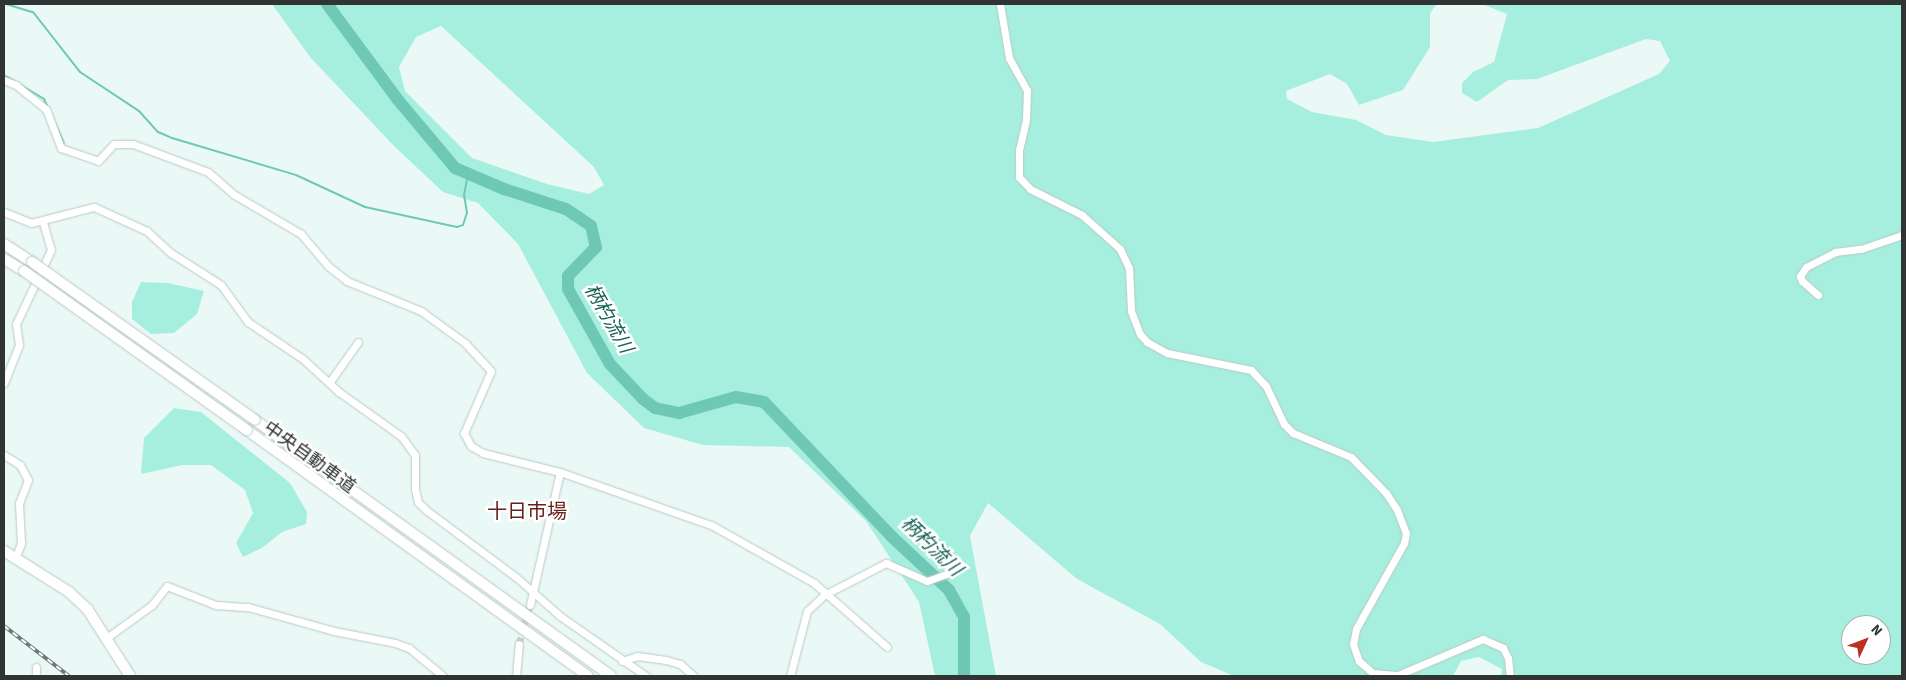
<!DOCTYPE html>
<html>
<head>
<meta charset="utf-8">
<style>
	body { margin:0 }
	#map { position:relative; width:1906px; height:680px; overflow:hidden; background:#ebf9f6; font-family:"Source Sans 3","Noto Sans JP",sans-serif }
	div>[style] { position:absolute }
	.green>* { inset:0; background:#a6efdf }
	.stream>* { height:2px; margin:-1px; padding:0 1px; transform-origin:1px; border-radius:1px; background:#6fc8b6 }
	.river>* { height:12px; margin:-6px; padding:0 6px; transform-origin:6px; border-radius:6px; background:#6fc8b6 }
	.minor-tunnel>* { height:7px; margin-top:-3.5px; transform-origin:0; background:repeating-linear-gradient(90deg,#c6d2cf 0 7px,transparent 0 10.5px) }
	.roads { filter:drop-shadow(0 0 1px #bcc9c6) drop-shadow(0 0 1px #bcc9c6) }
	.minor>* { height:7px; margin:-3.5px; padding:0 3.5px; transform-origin:3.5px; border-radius:3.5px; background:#fff }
	.highway>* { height:10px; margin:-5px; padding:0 5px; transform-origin:5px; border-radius:5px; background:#fff }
	.rail>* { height:4px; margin-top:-2px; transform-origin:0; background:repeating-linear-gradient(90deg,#fff 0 5.5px,#717978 0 11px); box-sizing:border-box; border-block:1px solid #717978 }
	.bridges { filter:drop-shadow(0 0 1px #bcc9c6) drop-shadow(0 0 1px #bcc9c6) }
	.highway-bridge>* { height:10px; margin:-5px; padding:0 5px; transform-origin:5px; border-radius:5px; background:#fff }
	span { translate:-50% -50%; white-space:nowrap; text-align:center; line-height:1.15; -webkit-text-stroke:5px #fff; paint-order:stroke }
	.street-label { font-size:18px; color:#303534 }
	.water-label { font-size:19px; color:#176054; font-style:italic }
	.quarter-label { font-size:20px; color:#67221b }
	.frame { position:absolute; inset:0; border:5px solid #303534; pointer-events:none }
	.north { position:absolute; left:1841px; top:615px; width:50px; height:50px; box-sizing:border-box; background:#fff; border:1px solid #acaeae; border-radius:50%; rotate:47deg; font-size:14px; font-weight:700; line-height:20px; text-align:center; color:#303534 }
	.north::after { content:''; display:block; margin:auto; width:18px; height:22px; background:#bd3024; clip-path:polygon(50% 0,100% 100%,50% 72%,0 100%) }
</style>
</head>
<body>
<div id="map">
	<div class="green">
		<i style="clip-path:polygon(evenodd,272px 4px,1437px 4px,1430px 13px,1430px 47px,1403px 90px,1359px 105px,1347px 84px,1330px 74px,1286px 91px,1287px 99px,1312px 112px,1356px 120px,1386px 135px,1433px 142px,1538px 128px,1659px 74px,1670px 61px,1660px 41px,1646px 39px,1537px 79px,1508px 80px,1477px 102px,1462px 93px,1462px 83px,1473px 72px,1494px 62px,1507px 14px,1482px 4px,1902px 4px,1902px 676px,1501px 676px,1502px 669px,1479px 657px,1461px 661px,1453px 676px,1234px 676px,1201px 662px,1160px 624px,1077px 579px,988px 503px,970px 536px,996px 676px,935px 676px,919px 602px,866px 521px,789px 447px,703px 445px,644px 428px,587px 373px,518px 244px,478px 203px,443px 192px,395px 147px,310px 57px,272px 4px,441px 26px,594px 167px,604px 185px,589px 194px,547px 184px,472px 158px,405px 91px,399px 67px,416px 37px,441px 26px,272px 4px,1851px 625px,1881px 625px,1881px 655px,1851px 655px,1851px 625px)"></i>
		<i style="clip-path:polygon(141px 282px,168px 283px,204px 291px,197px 314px,174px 333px,151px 334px,132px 319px,132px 302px)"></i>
		<i style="clip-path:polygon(174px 408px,201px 412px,290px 483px,307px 512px,306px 524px,282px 532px,262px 548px,243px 557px,236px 543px,253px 513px,245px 490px,211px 465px,182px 465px,141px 474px,144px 438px)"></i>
	</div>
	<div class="stream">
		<i style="left:6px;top:4px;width:28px;rotate:17deg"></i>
		<i style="left:33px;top:12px;width:76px;rotate:51.9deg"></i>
		<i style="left:80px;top:72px;width:71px;rotate:33.5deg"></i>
		<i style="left:139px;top:111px;width:28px;rotate:48deg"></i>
		<i style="left:158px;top:132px;width:15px;rotate:23deg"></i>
		<i style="left:172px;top:138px;width:129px;rotate:16.6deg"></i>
		<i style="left:296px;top:175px;width:76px;rotate:24.9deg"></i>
		<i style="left:365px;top:207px;width:94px;rotate:12.3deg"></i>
		<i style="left:457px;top:227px;width:6px;rotate:-18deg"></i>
		<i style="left:463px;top:225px;width:13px;rotate:-72deg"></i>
		<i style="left:467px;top:213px;width:18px;rotate:-99deg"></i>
		<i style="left:464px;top:195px;width:20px;rotate:-79deg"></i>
		<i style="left:4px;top:75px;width:47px;rotate:31deg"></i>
		<i style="left:44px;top:99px;width:48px;rotate:65.6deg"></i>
	</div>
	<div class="river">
		<i style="left:327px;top:4px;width:119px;rotate:53.5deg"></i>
		<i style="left:398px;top:100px;width:89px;rotate:50deg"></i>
		<i style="left:455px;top:168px;width:53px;rotate:23.2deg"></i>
		<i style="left:504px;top:189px;width:65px;rotate:17.9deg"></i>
		<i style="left:566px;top:209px;width:30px;rotate:34deg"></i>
		<i style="left:591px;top:226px;width:22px;rotate:77deg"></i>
		<i style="left:596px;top:247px;width:40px;rotate:134deg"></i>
		<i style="left:568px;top:276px;width:13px;rotate:90deg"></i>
		<i style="left:568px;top:289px;width:86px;rotate:60.8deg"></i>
		<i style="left:610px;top:364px;width:48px;rotate:46.7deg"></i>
		<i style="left:643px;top:399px;width:15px;rotate:37deg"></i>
		<i style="left:655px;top:408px;width:25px;rotate:12deg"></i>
		<i style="left:679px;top:413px;width:59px;rotate:-15.7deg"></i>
		<i style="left:736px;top:397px;width:28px;rotate:10deg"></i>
		<i style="left:764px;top:402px;width:185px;rotate:46.5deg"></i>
		<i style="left:891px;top:536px;width:79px;rotate:43deg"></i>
		<i style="left:949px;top:590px;width:31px;rotate:61deg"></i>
		<i style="left:964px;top:617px;width:59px;rotate:90deg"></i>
	</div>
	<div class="minor-tunnel">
		<i style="left:519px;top:644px;width:41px;rotate:-74.2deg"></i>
	</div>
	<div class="roads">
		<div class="minor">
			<i style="left:1000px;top:4px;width:55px;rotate:80.5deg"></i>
			<i style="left:1009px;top:58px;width:37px;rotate:61deg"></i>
			<i style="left:1027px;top:90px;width:30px;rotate:92deg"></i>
			<i style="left:1026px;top:120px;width:31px;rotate:103deg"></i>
			<i style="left:1019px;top:150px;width:27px;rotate:90deg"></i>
			<i style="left:1019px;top:177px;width:16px;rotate:47deg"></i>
			<i style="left:1030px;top:189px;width:58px;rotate:26.6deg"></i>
			<i style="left:1082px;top:215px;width:51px;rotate:41.8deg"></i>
			<i style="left:1120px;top:249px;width:21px;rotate:65deg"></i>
			<i style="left:1129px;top:268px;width:43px;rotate:87.3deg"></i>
			<i style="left:1131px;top:311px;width:25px;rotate:69deg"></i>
			<i style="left:1140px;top:334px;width:11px;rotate:49deg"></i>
			<i style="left:1147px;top:342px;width:23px;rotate:29deg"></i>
			<i style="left:1167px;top:353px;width:86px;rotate:11.4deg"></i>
			<i style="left:1251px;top:370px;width:22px;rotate:47deg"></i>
			<i style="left:1266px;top:386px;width:42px;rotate:64.7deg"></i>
			<i style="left:1284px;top:424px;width:13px;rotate:45deg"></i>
			<i style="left:1293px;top:433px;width:63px;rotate:22.5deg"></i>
			<i style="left:1351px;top:457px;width:50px;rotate:45.8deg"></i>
			<i style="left:1386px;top:493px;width:20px;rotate:57deg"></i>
			<i style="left:1397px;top:510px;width:25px;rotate:69deg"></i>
			<i style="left:1406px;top:533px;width:10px;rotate:101deg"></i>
			<i style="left:1404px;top:543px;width:98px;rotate:119.2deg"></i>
			<i style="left:1356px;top:629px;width:15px;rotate:101deg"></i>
			<i style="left:1353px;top:644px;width:18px;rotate:71deg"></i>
			<i style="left:1359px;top:661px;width:18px;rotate:41deg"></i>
			<i style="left:1373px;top:673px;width:25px;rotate:5deg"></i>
			<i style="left:1398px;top:675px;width:92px;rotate:-23deg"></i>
			<i style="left:1483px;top:639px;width:22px;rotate:24deg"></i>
			<i style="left:1503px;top:648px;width:11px;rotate:63deg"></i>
			<i style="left:1508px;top:658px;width:18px;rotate:84deg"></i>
			<i style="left:4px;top:80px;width:13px;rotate:23deg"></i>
			<i style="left:16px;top:85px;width:38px;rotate:39deg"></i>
			<i style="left:46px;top:109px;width:42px;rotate:69deg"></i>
			<i style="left:61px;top:148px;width:39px;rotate:19deg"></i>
			<i style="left:98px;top:161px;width:23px;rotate:-47deg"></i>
			<i style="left:114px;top:144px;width:19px"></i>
			<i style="left:133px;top:144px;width:80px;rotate:20.5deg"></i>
			<i style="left:208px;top:172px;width:33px;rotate:41deg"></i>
			<i style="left:233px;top:194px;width:79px;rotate:30.5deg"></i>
			<i style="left:301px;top:234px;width:42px;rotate:49.8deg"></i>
			<i style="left:328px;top:266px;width:24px;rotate:38deg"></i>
			<i style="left:347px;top:281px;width:80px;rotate:22.1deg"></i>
			<i style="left:421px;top:311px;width:54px;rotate:36deg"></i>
			<i style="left:465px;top:343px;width:38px;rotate:47deg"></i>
			<i style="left:491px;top:371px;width:68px;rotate:113.5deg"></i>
			<i style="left:464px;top:433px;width:15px;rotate:62deg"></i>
			<i style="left:471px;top:446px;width:14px;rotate:30deg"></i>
			<i style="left:483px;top:453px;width:79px;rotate:13.9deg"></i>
			<i style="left:560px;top:472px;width:162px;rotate:19.4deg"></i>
			<i style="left:713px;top:526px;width:116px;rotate:29.4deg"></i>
			<i style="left:814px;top:583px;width:97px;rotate:41.2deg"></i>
			<i style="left:4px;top:212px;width:29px;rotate:22deg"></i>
			<i style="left:31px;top:223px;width:65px;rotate:-14.3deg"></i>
			<i style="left:94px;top:207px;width:58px;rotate:24.4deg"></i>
			<i style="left:147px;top:231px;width:33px;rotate:43deg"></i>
			<i style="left:171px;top:253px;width:59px;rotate:32.6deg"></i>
			<i style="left:221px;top:285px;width:46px;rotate:53.9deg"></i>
			<i style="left:248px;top:322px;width:66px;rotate:33.9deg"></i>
			<i style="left:303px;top:359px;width:49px;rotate:42.5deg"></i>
			<i style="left:339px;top:392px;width:76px;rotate:35.4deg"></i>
			<i style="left:401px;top:436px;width:24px;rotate:54deg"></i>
			<i style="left:415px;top:455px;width:34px;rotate:90deg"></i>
			<i style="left:415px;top:489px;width:13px;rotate:77deg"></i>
			<i style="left:418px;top:502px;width:11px;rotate:45deg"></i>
			<i style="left:426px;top:510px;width:112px;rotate:36.7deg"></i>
			<i style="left:516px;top:577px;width:59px;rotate:41.6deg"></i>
			<i style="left:560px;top:616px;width:105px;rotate:34.9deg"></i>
			<i style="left:1818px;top:295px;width:21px;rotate:-139deg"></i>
			<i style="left:1802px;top:281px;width:5px;rotate:-112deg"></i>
			<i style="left:1800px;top:276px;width:11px;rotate:-56deg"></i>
			<i style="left:1806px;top:267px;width:33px;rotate:-27deg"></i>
			<i style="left:1835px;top:252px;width:26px;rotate:-7deg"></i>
			<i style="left:1861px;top:249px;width:43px;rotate:-18.9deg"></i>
			<i style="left:4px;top:383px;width:41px;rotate:-68.5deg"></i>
			<i style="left:19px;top:345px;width:21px;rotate:-98deg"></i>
			<i style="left:16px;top:324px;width:82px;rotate:-64.7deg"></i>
			<i style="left:51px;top:250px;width:29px;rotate:-106deg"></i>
			<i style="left:329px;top:383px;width:50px;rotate:-54.7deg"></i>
			<i style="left:4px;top:455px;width:19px;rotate:32deg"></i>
			<i style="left:20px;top:465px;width:17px;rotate:62deg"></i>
			<i style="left:28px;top:480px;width:25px;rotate:111deg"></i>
			<i style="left:19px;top:503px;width:40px;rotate:87.1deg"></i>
			<i style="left:21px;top:543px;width:15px;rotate:110deg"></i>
			<i style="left:530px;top:605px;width:136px;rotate:-77.3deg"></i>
			<i style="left:105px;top:639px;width:58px;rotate:-35.9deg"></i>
			<i style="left:152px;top:605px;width:24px;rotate:-52deg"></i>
			<i style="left:167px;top:586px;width:53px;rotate:21.2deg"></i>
			<i style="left:216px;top:605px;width:32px;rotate:4deg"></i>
			<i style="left:248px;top:607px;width:89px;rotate:15.6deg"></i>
			<i style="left:334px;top:631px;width:62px;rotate:11.1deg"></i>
			<i style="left:395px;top:643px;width:15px;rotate:20deg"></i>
			<i style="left:409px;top:648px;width:44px;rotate:39.5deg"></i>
			<i style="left:622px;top:661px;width:16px;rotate:-18deg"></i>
			<i style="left:637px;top:656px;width:29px;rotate:8deg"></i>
			<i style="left:666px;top:660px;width:15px;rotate:16deg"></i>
			<i style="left:680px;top:664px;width:18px;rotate:41deg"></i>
			<i style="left:36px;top:676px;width:9px;rotate:-90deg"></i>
			<i style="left:516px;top:676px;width:32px;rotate:-85deg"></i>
			<i style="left:790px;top:676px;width:67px;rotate:-75.3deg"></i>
			<i style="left:807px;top:611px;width:23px;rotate:-43deg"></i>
			<i style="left:824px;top:595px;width:70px;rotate:-27.3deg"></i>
			<i style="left:886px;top:563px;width:45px;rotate:23.7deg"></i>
			<i style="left:927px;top:581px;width:30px;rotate:-20deg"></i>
		</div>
		<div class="highway">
			<i style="left:4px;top:244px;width:33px;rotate:33deg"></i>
			<i style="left:4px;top:259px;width:23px;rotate:31deg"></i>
			<i style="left:255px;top:420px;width:438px;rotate:35.7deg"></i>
			<i style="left:247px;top:430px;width:420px;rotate:35.8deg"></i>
			<i style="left:4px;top:551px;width:77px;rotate:32.2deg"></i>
			<i style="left:69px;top:592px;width:26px;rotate:43deg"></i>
			<i style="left:88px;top:610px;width:78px;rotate:57.5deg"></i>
		</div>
	</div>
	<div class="rail">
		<i style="left:4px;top:626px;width:82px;rotate:37.6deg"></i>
	</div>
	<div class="bridges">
		<div class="highway-bridge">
			<i style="left:32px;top:262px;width:273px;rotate:35.3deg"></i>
			<i style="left:24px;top:271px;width:274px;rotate:35.5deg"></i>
		</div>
	</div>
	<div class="street-label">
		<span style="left:309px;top:458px;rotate:36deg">中央自動車道</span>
	</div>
	<div class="water-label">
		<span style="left:608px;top:319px;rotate:60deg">柄杓流川</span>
		<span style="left:931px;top:547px;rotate:44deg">柄杓流川</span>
	</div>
	<div class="quarter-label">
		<span style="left:527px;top:512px">十日市場</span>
	</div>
	<div class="frame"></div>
	<div class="north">N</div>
</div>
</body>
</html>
